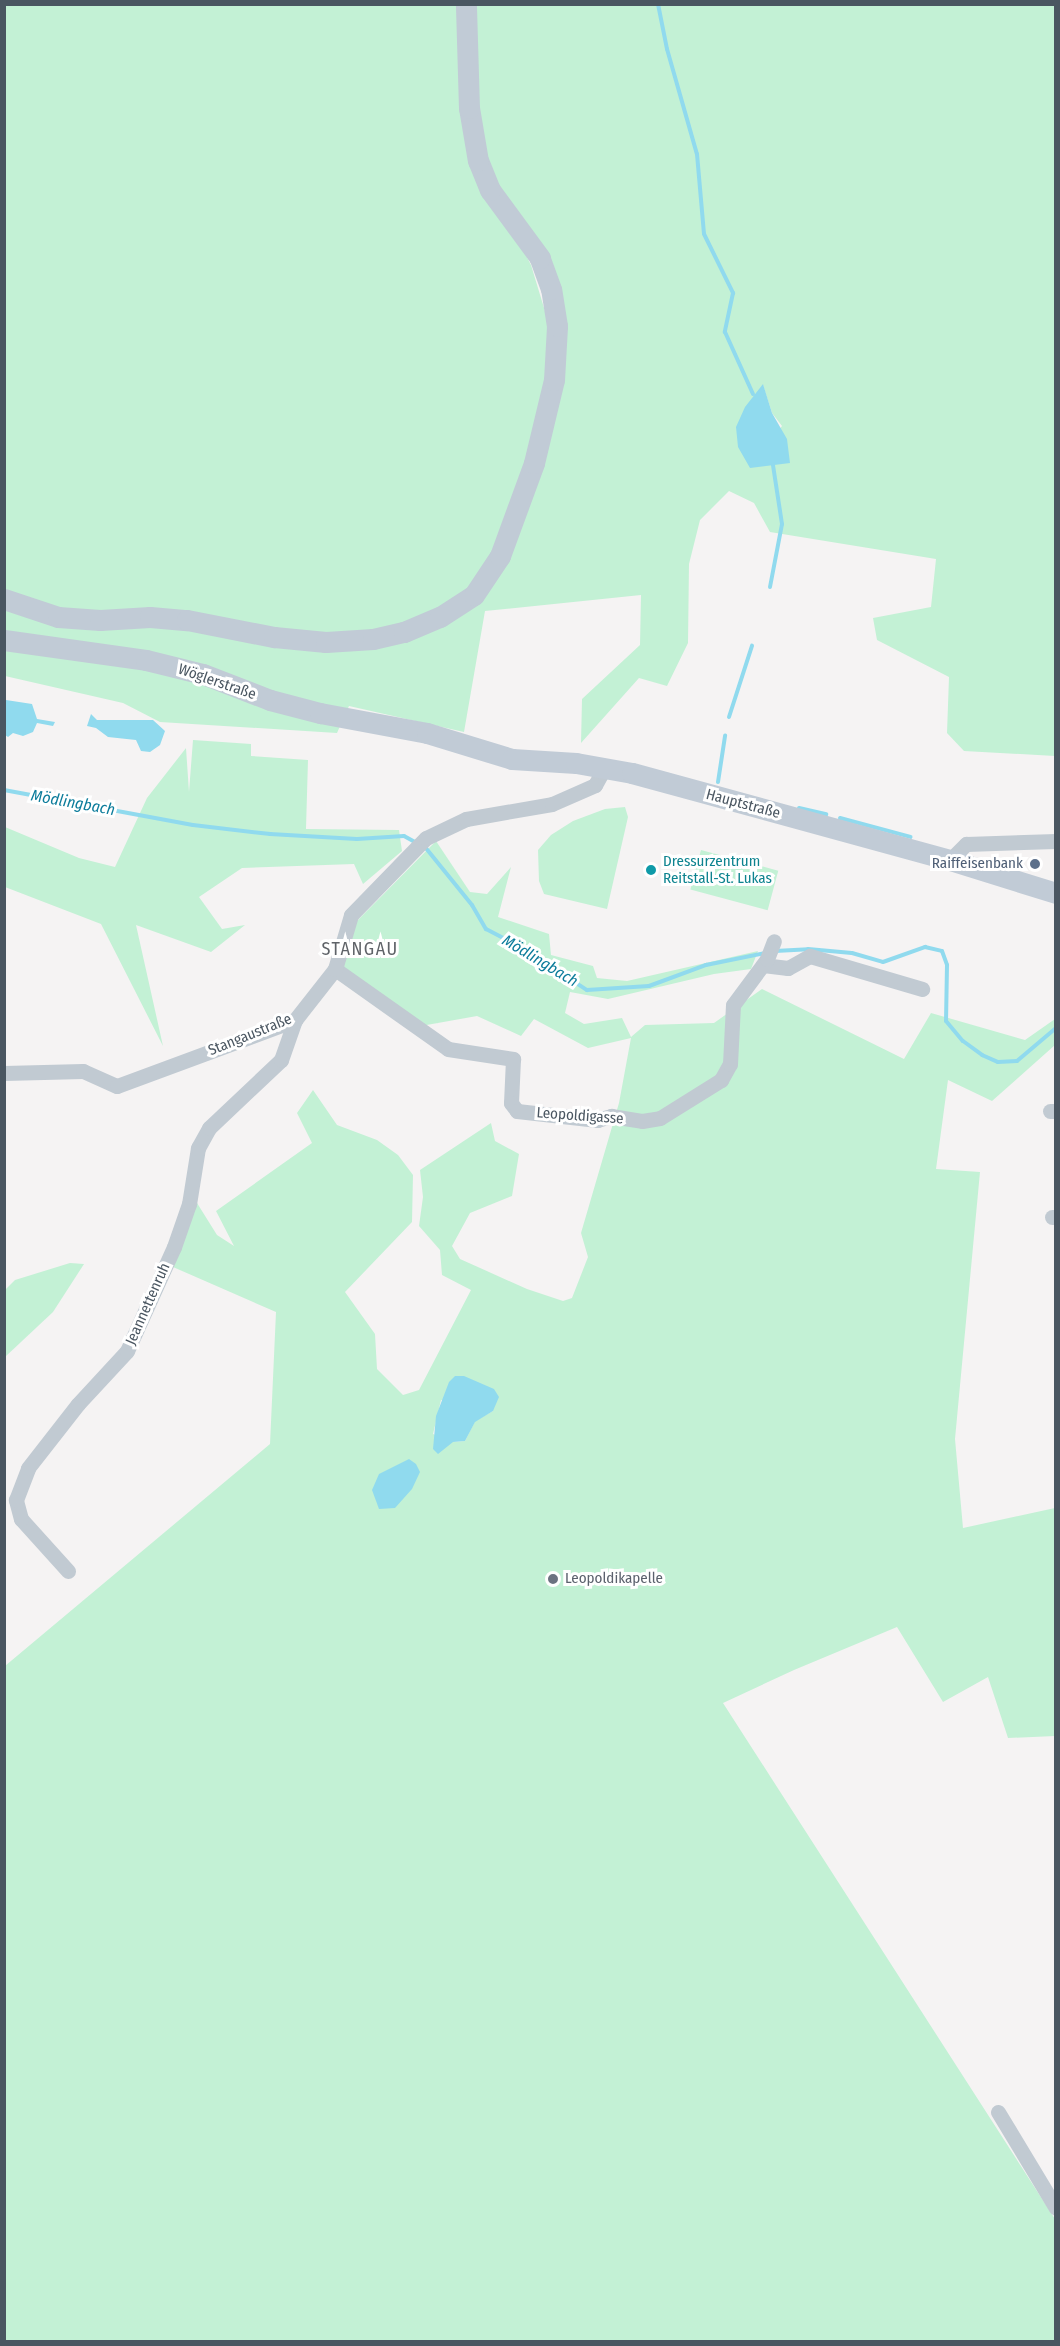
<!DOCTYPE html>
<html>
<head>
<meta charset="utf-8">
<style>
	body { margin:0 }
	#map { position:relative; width:1060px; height:2346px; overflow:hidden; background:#f5f3f3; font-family:"Fira Sans Condensed",sans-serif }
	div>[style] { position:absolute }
	.green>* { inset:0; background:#c3f1d5; transform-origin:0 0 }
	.water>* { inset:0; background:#90daee }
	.stream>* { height:4px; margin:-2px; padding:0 2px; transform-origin:2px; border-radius:2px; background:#90daee }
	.minor>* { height:15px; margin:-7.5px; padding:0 7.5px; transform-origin:7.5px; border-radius:7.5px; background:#c1cad2 }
	.secondary>* { height:21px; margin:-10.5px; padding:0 10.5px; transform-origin:10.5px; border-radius:10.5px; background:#c1cbd6 }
	.dots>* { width:16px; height:16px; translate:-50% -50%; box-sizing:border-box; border:3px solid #fff; border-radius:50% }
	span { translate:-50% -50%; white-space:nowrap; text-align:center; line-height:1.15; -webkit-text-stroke:6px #fff; paint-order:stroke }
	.street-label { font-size:15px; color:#4a5661 }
	.culture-label { font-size:15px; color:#0d838f }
	.left { translate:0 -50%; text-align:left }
	.service-label { font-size:15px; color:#4e5e75 }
	.right { translate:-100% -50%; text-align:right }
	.worship-label { font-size:15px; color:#5b616d }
	.water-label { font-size:16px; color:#0c7c9b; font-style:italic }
	.quarter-label { font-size:18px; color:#5f6368; letter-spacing:1.5px }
	.frame { position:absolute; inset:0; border:6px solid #4a5661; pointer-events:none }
</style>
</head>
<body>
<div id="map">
	<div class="green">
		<i style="clip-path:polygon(evenodd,5px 5px,1055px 5px,1055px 756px,964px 751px,947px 733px,949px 677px,877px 640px,873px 618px,931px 607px,936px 559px,770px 532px,754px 503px,729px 491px,700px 520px,689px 564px,688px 643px,667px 686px,639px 678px,581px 743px,582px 699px,640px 645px,641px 595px,485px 611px,464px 732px,349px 706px,337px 733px,160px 722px,123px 703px,5px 676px,5px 5px,518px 240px,561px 292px,548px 321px,531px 265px,518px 240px,5px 5px,763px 385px,772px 413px,782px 426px,750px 468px,763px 385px)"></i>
		<i style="clip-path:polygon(193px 740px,251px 744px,251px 756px,308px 760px,306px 829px,399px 830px,402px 851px,363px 884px,354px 864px,242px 868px,199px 897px,222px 929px,245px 925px,211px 952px,136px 925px,163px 1046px,101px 924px,5px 887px,5px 827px,79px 858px,115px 867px,147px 798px,186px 748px,189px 792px)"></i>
		<i style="clip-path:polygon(625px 807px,628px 817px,607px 909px,544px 894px,539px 881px,538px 850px,551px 835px,573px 821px,605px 809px)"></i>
		<i style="clip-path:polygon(evenodd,436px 841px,470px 892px,487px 894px,511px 867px,498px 917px,549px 934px,551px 955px,593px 966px,597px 978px,627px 981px,758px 951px,751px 969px,714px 974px,608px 999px,570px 992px,565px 1013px,584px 1024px,622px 1018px,631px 1037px,645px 1025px,714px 1023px,762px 989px,904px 1059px,931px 1013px,1025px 1040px,1055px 1019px,1055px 1045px,992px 1101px,948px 1080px,936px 1169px,980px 1172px,955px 1439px,963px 1528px,1055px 1508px,1055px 1736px,1008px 1738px,988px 1677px,943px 1702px,897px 1627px,794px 1670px,723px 1703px,1055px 2219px,1055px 2341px,5px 2342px,5px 1666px,270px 1444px,276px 1312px,173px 1267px,197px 1203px,217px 1235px,234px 1246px,216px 1211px,312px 1143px,297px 1113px,313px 1090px,337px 1125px,377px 1140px,398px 1155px,413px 1175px,412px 1222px,345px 1292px,375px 1334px,377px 1369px,403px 1395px,419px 1390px,471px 1290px,442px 1275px,440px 1250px,419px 1226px,423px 1197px,420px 1170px,491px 1123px,495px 1141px,519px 1154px,512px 1196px,470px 1213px,452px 1246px,460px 1259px,527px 1289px,563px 1301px,572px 1298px,588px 1257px,581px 1233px,619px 1103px,631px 1038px,588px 1048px,534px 1019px,521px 1036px,477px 1016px,421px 1026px,341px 966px,357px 921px,436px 841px,441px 1400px,493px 1411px,475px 1421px,465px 1441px,453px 1442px,433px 1434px,441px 1400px)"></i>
		<i style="left:701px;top:850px;width:80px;height:41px;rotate:15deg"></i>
		<i style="clip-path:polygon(70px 1263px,84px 1264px,53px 1312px,5px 1357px,5px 1290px,15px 1280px)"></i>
	</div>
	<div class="water">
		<i style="clip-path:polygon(763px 384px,772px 413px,787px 439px,790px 463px,750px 468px,738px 447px,736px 427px,745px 407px)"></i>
		<i style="clip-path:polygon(6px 700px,32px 704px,37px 719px,55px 722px,53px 726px,37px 723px,33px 732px,23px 736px,13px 733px,8px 737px,5px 735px)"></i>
		<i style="clip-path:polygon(91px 714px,97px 720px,153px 720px,165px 731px,160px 745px,150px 752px,141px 751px,136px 740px,108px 737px,96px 728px,87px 726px)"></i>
		<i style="clip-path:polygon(455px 1376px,464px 1376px,494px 1389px,499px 1397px,493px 1411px,475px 1422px,465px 1441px,453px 1442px,438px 1454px,433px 1449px,436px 1416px,449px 1382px)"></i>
		<i style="clip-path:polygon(409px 1459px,416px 1464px,420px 1472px,412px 1489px,395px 1508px,379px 1509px,372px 1490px,379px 1474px)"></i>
	</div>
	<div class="stream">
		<i style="left:658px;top:4px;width:46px;rotate:78.7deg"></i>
		<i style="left:667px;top:49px;width:109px;rotate:74.1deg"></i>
		<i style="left:697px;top:154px;width:80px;rotate:85deg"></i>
		<i style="left:704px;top:234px;width:66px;rotate:63.8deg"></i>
		<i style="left:733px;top:293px;width:40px;rotate:102deg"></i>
		<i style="left:725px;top:332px;width:68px;rotate:65.7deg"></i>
		<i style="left:770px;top:587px;width:64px;rotate:-79.2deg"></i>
		<i style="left:782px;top:524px;width:60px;rotate:-98.7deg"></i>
		<i style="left:729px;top:717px;width:75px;rotate:-72.1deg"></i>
		<i style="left:718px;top:782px;width:47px;rotate:-81.3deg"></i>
		<i style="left:4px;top:790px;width:192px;rotate:10.5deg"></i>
		<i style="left:193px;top:825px;width:78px;rotate:6.7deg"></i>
		<i style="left:270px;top:834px;width:87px;rotate:3.3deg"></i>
		<i style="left:357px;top:839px;width:47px;rotate:-3.7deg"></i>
		<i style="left:404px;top:836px;width:13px;rotate:29deg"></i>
		<i style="left:799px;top:808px;width:28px;rotate:13deg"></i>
		<i style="left:840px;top:818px;width:73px;rotate:15deg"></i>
		<i style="left:425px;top:847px;width:75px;rotate:51deg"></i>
		<i style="left:472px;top:905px;width:28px;rotate:60deg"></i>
		<i style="left:486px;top:929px;width:45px;rotate:27.7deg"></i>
		<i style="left:526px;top:950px;width:73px;rotate:33.3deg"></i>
		<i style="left:587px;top:990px;width:62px;rotate:-3.7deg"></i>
		<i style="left:649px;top:986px;width:61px;rotate:-20.2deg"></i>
		<i style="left:706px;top:965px;width:60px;rotate:-11.5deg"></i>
		<i style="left:775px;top:951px;width:33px;rotate:-3deg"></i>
		<i style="left:808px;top:949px;width:44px;rotate:5.2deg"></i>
		<i style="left:852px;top:953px;width:32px;rotate:16deg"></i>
		<i style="left:883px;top:962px;width:45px;rotate:-19.7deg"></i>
		<i style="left:925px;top:947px;width:17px;rotate:13deg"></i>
		<i style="left:942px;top:951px;width:15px;rotate:70deg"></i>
		<i style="left:947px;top:965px;width:56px;rotate:91deg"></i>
		<i style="left:946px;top:1021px;width:26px;rotate:50deg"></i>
		<i style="left:963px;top:1041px;width:24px;rotate:36deg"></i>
		<i style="left:982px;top:1055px;width:17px;rotate:24deg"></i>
		<i style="left:998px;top:1062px;width:19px;rotate:-3deg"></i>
		<i style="left:1017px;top:1061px;width:51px;rotate:-40.2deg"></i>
	</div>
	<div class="minor">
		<i style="left:950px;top:860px;width:23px;rotate:-45deg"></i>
		<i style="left:966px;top:844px;width:90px;rotate:-1.9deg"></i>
		<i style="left:763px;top:965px;width:25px;rotate:7deg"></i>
		<i style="left:788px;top:968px;width:25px;rotate:-29deg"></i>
		<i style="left:810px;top:956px;width:117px;rotate:16.4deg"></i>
		<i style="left:335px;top:969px;width:138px;rotate:35.3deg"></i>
		<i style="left:448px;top:1049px;width:66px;rotate:8.7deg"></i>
		<i style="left:513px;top:1059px;width:44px;rotate:92.6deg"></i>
		<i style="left:511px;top:1103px;width:10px;rotate:53deg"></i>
		<i style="left:517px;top:1111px;width:81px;rotate:6.4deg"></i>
		<i style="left:597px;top:1120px;width:15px;rotate:-16deg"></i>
		<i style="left:611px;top:1116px;width:31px;rotate:9deg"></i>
		<i style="left:642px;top:1121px;width:18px;rotate:-9deg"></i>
		<i style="left:660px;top:1118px;width:72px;rotate:-31.9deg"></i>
		<i style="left:721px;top:1080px;width:18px;rotate:-61deg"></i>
		<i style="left:730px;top:1064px;width:59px;rotate:-87.1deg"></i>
		<i style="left:733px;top:1005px;width:57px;rotate:-53.5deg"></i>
		<i style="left:767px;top:959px;width:19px;rotate:-69deg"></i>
		<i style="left:4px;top:1073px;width:79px;rotate:-1.5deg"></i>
		<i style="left:83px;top:1071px;width:37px;rotate:24deg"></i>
		<i style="left:117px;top:1086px;width:190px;rotate:-20.3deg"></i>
		<i style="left:295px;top:1020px;width:65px;rotate:-51.9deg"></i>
		<i style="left:335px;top:969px;width:56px;rotate:-73.5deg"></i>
		<i style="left:351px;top:915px;width:107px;rotate:-45.8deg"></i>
		<i style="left:426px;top:838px;width:44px;rotate:-25.4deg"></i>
		<i style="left:466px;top:819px;width:87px;rotate:-9.9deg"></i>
		<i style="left:552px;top:804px;width:47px;rotate:-23.8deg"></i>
		<i style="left:595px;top:785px;width:21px;rotate:-61deg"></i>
		<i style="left:1050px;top:1111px;width:6px"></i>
		<i style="left:1052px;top:1217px;width:4px"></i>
		<i style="left:68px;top:1571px;width:70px;rotate:-132.1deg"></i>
		<i style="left:21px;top:1519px;width:20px;rotate:-105deg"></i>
		<i style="left:16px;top:1500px;width:34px;rotate:-69deg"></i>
		<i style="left:28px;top:1468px;width:81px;rotate:-52deg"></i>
		<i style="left:78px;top:1404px;width:72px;rotate:-47.2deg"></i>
		<i style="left:127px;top:1351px;width:114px;rotate:-65.7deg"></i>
		<i style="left:174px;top:1247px;width:46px;rotate:-70.8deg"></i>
		<i style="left:189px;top:1204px;width:57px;rotate:-80.9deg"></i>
		<i style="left:198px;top:1148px;width:23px;rotate:-61deg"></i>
		<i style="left:209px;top:1128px;width:99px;rotate:-43.4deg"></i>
		<i style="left:281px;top:1060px;width:42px;rotate:-70.7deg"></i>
		<i style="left:998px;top:2112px;width:112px;rotate:58.9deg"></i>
	</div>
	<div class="secondary">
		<i style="left:4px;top:599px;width:57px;rotate:18.4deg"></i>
		<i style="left:58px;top:617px;width:42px;rotate:4.1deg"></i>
		<i style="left:100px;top:620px;width:50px;rotate:-3.4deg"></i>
		<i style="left:150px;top:617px;width:37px;rotate:5deg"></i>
		<i style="left:187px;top:620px;width:89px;rotate:11.1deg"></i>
		<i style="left:274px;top:637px;width:52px;rotate:5.5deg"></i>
		<i style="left:326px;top:642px;width:47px;rotate:-3.7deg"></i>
		<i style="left:373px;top:639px;width:32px;rotate:-13deg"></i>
		<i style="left:404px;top:632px;width:39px;rotate:-23deg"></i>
		<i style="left:440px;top:617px;width:40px;rotate:-32.9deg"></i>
		<i style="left:474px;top:595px;width:47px;rotate:-56.3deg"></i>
		<i style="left:500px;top:556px;width:99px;rotate:-69.9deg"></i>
		<i style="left:534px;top:463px;width:85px;rotate:-76.5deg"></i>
		<i style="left:554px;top:380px;width:54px;rotate:-86.8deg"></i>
		<i style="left:557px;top:326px;width:37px;rotate:-99deg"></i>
		<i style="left:551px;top:289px;width:33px;rotate:-110deg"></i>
		<i style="left:540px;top:258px;width:84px;rotate:-126.3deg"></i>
		<i style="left:490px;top:190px;width:31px;rotate:-112deg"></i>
		<i style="left:478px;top:161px;width:54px;rotate:-99.6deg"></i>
		<i style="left:469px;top:108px;width:104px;rotate:-91.7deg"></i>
		<i style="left:4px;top:640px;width:143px;rotate:8deg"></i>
		<i style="left:146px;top:660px;width:59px;rotate:13.8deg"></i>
		<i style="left:203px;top:674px;width:72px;rotate:21.2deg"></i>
		<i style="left:270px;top:700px;width:52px;rotate:14.6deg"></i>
		<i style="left:320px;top:713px;width:109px;rotate:10.6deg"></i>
		<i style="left:427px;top:733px;width:89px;rotate:17deg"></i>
		<i style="left:512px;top:759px;width:64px;rotate:3.6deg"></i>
		<i style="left:576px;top:763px;width:57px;rotate:10.1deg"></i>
		<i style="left:632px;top:773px;width:330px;rotate:15.3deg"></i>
		<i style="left:950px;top:860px;width:111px;rotate:17.3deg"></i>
	</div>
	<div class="dots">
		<i style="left:1035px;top:864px;background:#5c6f8a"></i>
		<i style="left:651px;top:870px;background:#0f9aa8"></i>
		<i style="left:553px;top:1579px;background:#6b7280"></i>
	</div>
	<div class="street-label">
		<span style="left:217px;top:682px;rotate:19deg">Wöglerstraße</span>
		<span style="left:743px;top:804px;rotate:15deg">Hauptstraße</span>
		<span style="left:250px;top:1035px;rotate:-22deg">Stangaustraße</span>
		<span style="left:580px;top:1116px;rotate:4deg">Leopoldigasse</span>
		<span style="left:148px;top:1304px;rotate:-66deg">Jeannettenruh</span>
	</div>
	<div class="culture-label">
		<span class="left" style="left:663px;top:870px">Dressurzentrum<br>Reitstall-St. Lukas</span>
	</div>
	<div class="service-label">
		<span class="right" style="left:1023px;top:864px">Raiffeisenbank</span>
	</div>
	<div class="worship-label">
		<span class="left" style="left:565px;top:1579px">Leopoldikapelle</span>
	</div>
	<div class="water-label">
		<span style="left:73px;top:803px;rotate:10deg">Mödlingbach</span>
		<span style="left:540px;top:961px;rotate:31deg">Mödlingbach</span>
	</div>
	<div class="quarter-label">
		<span style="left:360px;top:949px">STANGAU</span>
	</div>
	<div class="frame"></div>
</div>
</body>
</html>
